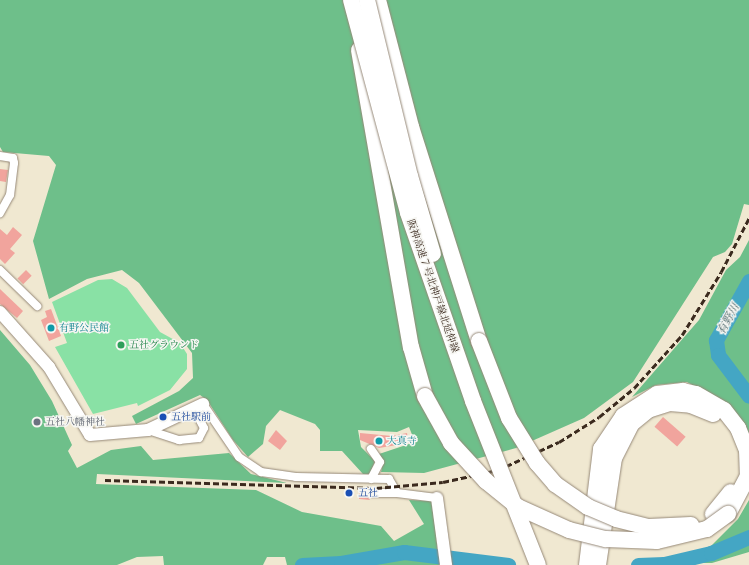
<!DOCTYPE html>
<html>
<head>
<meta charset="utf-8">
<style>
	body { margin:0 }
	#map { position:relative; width:749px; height:565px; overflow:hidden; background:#f0e8d1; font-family:"Libre Caslon Text","Noto Serif JP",serif }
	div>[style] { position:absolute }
	.green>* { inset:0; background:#89e1a5 }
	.forest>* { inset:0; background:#6ebf8a }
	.river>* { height:15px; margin:-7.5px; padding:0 7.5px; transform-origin:7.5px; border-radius:7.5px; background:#44a6c4 }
	.building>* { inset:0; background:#f1a49d; transform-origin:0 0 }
	.roads { filter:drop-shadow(0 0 1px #968978) drop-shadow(0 0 1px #968978) }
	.street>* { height:8px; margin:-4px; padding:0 4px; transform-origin:4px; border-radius:4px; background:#fff }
	.secondary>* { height:12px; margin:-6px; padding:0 6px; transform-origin:6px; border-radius:6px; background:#fff }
	.highway>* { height:16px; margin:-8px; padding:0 8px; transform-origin:8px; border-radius:8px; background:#fff }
	.rail>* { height:2.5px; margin-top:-1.25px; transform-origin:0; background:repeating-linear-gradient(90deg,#3b2a1e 0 6px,transparent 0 9px) }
	.bridges { filter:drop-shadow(0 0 1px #968978) drop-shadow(0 0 1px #968978) }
	.highway-bridge>* { height:16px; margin:-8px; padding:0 8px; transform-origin:8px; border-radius:8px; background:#fff }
	.dots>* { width:11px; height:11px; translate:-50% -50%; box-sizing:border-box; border:2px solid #f6f6f2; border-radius:50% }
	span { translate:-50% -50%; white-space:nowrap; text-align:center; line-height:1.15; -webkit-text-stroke:3px #f6f6f2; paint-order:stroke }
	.street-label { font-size:10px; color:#3b2a1e }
	.culture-label { font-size:10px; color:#0d838f }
	.left { translate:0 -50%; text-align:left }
	.leisure-label { font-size:10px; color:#27864d }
	.transit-label { font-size:10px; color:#164399 }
	.worship-label { font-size:10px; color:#5b616d }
	.water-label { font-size:11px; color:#3f5c60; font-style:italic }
</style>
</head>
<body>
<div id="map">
	<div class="green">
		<i style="clip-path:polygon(112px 279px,127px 288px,160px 332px,180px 343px,187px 354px,187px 369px,170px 390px,138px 406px,137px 403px,93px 414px,55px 347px,67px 343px,52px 302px,98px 280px)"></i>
	</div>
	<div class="forest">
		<i style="clip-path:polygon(0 0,749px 0,749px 205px,744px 204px,732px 244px,725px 252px,713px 257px,633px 382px,584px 418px,516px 448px,424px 473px,381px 472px,383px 463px,379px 454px,415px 442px,409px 427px,397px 432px,358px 430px,361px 447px,375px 461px,370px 474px,363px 474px,342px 451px,320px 451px,320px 430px,315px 424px,280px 410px,266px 426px,263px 444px,248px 457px,233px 440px,207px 400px,200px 395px,136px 424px,132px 416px,179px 391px,193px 378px,192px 353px,139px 283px,122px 270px,87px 279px,49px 299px,33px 241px,56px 165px,49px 156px,3px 152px,0 147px)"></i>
		<i style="clip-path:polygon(749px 240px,749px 435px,730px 406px,687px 382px,656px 385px,632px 397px,699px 320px,726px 270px,740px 257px)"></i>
		<i style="clip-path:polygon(0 330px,30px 365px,52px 401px,72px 445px,68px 451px,77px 468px,111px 450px,141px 446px,153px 460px,229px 453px,251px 474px,287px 483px,97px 474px,96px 484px,256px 490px,302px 512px,381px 526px,394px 541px,424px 524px,409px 500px,433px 501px,439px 565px,287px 565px,285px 557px,267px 557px,263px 565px,164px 565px,163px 556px,137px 557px,117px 565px,0 565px)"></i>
		<i style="clip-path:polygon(749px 500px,749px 552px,712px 563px,694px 563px,738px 519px)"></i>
	</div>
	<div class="river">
		<i style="left:749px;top:281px;width:68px;rotate:119.2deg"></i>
		<i style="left:716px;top:340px;width:15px;rotate:82deg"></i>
		<i style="left:718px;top:355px;width:51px;rotate:52.9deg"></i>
		<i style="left:302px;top:565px;width:39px;rotate:-3deg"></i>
		<i style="left:341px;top:563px;width:64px;rotate:-9.9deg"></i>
		<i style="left:404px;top:552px;width:105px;rotate:7.1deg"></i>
		<i style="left:638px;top:565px;width:26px;rotate:-2deg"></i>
		<i style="left:664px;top:564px;width:48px;rotate:-13.2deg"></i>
		<i style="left:711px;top:553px;width:41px;rotate:-22.8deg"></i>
	</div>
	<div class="building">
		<i style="clip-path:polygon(0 169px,8px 170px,6px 182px,0 181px)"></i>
		<i style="clip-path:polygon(13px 227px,22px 235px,10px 249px,15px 253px,5px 264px,0 259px,0 229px,7px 235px)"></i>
		<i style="left:26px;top:270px;width:8px;height:12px;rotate:45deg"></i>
		<i style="clip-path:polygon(0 289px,23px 311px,17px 318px,0 304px)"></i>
		<i style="clip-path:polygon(51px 309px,61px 336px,49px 341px,41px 320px,47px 317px,45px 311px)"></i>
		<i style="left:663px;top:417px;width:30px;height:13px;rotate:41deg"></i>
		<i style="clip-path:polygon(276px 430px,287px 441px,280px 450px,268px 441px)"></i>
		<i style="clip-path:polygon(360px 433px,392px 436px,407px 433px,408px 440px,403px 444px,379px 448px,360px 440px)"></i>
		<i style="clip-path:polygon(359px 491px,365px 491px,370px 500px,359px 499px)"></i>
	</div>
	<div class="roads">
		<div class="street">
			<i style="left:0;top:156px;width:13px;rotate:9deg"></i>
			<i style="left:13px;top:158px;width:5px;rotate:79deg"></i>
			<i style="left:14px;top:163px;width:32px;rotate:97deg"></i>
			<i style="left:10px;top:195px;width:21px;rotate:119deg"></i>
			<i style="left:0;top:270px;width:52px;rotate:44.2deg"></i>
			<i style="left:203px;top:404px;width:64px;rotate:55.8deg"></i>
			<i style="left:239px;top:457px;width:27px;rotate:34deg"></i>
			<i style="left:261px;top:472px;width:35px;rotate:8deg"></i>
			<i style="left:296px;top:477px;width:93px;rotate:1.2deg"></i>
			<i style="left:389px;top:479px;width:16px;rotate:60deg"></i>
			<i style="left:397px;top:493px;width:40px;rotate:7.1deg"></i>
			<i style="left:148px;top:430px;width:33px;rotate:18deg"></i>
			<i style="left:179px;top:440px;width:20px;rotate:-6deg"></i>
			<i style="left:199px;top:438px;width:11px;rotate:-63deg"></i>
			<i style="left:204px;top:428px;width:21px;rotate:-118deg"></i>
			<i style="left:371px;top:479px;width:19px;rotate:-62deg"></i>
			<i style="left:380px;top:462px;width:16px;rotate:-125deg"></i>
			<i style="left:370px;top:493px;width:27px"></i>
		</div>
		<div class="secondary">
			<i style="left:0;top:312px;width:74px;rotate:48.3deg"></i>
			<i style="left:49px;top:367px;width:79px;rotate:58.9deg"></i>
			<i style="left:90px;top:435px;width:58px;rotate:-4.9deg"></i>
			<i style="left:148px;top:430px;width:61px;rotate:-25.3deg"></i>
			<i style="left:437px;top:498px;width:68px;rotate:82.3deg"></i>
		</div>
		<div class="highway">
			<i style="left:378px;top:0;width:131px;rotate:75.4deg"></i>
			<i style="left:411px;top:127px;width:225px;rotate:72.4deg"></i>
			<i style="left:359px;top:50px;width:302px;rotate:80.1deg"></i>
			<i style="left:411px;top:347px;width:51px;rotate:74.1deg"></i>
			<i style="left:713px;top:514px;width:28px;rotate:-51deg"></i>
			<i style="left:587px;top:565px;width:117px;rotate:-83.1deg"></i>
			<i style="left:601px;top:449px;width:40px;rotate:-56deg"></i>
			<i style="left:623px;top:416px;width:40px;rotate:-32.9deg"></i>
			<i style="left:657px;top:394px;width:26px;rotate:-7deg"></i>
			<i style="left:683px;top:391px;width:13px;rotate:13deg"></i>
			<i style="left:696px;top:394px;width:32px;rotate:30deg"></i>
			<i style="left:724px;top:410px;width:23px;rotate:52deg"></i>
			<i style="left:738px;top:428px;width:24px;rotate:68deg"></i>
			<i style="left:747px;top:450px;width:26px;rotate:88deg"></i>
			<i style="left:748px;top:476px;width:43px;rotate:117.8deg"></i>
			<i style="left:598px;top:565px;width:108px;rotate:-81.5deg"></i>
			<i style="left:614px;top:458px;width:38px;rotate:-63deg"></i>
			<i style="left:631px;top:424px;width:22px;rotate:-39deg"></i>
			<i style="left:648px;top:410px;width:23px;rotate:-18deg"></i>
			<i style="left:670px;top:403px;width:21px;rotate:5deg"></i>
			<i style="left:691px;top:405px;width:24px;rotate:22deg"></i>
		</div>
	</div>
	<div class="rail">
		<i style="left:105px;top:480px;width:271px;rotate:1.7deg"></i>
		<i style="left:376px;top:488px;width:67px;rotate:-5.1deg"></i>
		<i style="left:443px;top:482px;width:56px;rotate:-12.3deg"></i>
		<i style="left:498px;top:470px;width:67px;rotate:-24.7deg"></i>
		<i style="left:559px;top:442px;width:47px;rotate:-32deg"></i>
		<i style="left:599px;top:417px;width:45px;rotate:-39.6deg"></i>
		<i style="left:634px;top:388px;width:72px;rotate:-47.8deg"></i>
		<i style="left:682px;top:335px;width:74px;rotate:-58.2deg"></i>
		<i style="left:721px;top:272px;width:61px;rotate:-62.6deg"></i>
	</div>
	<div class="bridges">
		<div class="highway-bridge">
			<i style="left:351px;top:0;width:220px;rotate:75deg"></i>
			<i style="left:408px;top:213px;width:199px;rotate:70.9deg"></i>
			<i style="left:473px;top:401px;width:176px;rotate:68.4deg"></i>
			<i style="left:367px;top:0;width:181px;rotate:76.3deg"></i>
			<i style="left:410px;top:176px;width:81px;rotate:73.6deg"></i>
			<i style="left:479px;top:341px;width:83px;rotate:68.7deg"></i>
			<i style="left:509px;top:418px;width:53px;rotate:58.1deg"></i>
			<i style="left:537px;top:463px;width:28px;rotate:49deg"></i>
			<i style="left:555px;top:484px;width:40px;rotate:34.9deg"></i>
			<i style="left:588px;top:507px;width:30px;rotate:23deg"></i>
			<i style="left:616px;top:519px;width:34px;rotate:14deg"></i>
			<i style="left:649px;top:527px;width:42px;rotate:-2.7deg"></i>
			<i style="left:425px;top:396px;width:54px;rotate:61deg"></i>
			<i style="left:451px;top:443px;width:52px;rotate:47.4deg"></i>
			<i style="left:486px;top:481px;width:41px;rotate:39.1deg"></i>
			<i style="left:518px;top:507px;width:56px;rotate:24.3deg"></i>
			<i style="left:569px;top:530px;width:38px;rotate:14deg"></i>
			<i style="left:606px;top:539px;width:51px;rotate:2.2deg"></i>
			<i style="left:657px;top:541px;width:51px;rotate:-13.5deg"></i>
			<i style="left:707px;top:529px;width:26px;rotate:-36deg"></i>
		</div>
	</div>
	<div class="dots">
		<i style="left:51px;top:328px;background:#0f9aa8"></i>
		<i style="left:121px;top:345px;background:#2e9e5b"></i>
		<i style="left:163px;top:417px;background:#1a4fb4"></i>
		<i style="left:37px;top:422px;background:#6b7280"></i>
		<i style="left:379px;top:441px;background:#0f9aa8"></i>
		<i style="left:349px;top:493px;background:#1a4fb4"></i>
	</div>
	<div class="street-label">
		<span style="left:433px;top:286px;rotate:71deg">阪神高速７号北神戸線北延伸線</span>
	</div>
	<div class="culture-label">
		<span class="left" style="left:59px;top:328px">有野公民館</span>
		<span class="left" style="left:387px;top:441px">大真寺</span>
	</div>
	<div class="leisure-label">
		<span class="left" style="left:129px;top:345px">五社グラウンド</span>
	</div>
	<div class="transit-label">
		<span class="left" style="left:171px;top:417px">五社駅前</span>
		<span class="left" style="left:358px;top:493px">五社</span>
	</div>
	<div class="worship-label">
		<span class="left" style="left:45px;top:422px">五社八幡神社</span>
	</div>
	<div class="water-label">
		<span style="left:728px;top:319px;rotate:-61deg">有野川</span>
	</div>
</div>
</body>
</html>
